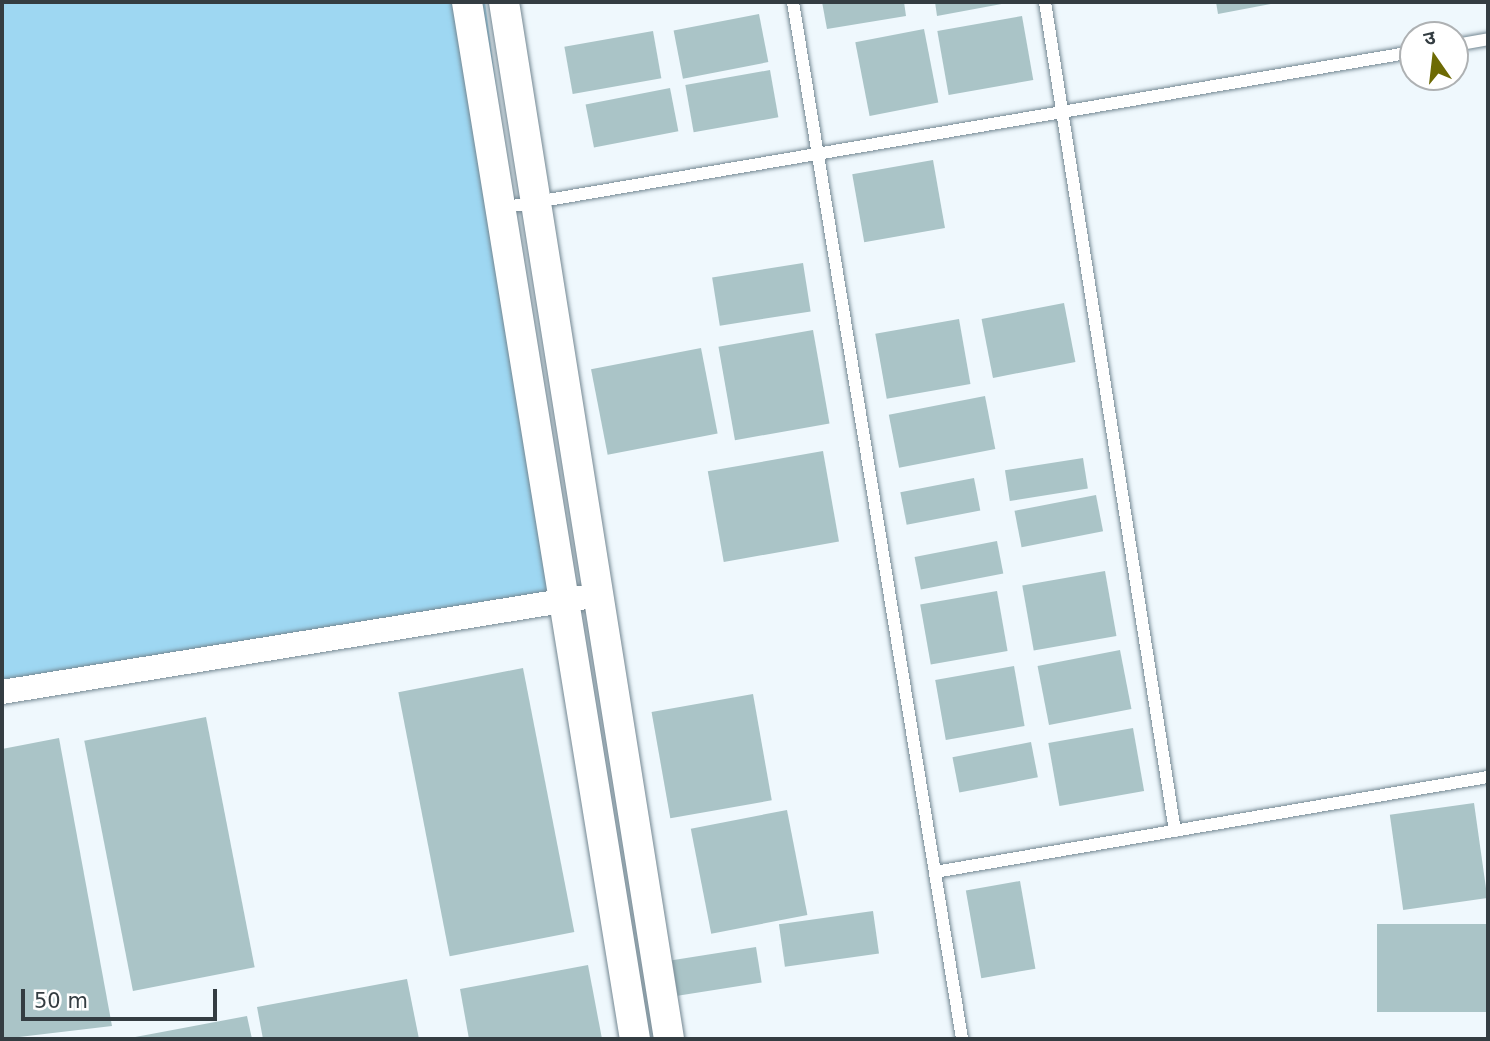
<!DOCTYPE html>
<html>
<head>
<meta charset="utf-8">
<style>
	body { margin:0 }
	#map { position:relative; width:1490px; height:1041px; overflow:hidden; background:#eff8fd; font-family:"DejaVu Sans","Noto Sans Devanagari",sans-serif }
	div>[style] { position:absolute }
	.green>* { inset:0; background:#9ed7f2 }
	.building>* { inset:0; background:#aac4c7; transform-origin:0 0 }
	.roads { filter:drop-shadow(0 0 2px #738792) drop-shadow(0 0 2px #738792) }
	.service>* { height:12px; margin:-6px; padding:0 6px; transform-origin:6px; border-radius:6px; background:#fff }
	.minor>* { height:24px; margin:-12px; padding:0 12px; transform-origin:12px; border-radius:12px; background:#fff }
	.tertiary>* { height:30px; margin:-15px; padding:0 15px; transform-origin:15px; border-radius:15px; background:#fff }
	span { translate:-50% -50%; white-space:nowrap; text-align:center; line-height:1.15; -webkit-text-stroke:5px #fff; paint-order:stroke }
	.frame { position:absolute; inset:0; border:4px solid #343d42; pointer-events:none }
	.north { position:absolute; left:1399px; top:21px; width:70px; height:70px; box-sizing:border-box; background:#fff; border:2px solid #aeb1b3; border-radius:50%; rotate:346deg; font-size:19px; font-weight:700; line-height:28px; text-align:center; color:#343d42 }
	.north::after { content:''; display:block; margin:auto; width:24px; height:32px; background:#6d6a04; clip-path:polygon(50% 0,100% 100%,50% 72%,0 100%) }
	.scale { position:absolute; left:21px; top:989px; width:196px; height:32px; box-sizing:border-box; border:4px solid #343d42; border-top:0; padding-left:9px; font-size:21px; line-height:24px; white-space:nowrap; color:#343d42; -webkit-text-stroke:5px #fff; paint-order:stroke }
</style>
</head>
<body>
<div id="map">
	<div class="green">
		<i style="clip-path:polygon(2px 2px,485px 2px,564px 601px,2px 692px)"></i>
	</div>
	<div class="building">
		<i style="clip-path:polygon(822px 2px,904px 2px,906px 16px,827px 29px)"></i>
		<i style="clip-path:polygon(935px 2px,1007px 2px,1007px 3px,937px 16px)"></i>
		<i style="clip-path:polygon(1216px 2px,1275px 2px,1276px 3px,1218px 14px)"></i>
		<i style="left:759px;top:14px;width:49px;height:87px;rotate:79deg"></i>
		<i style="left:1022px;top:16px;width:65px;height:86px;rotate:80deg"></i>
		<i style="left:924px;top:29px;width:75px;height:70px;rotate:79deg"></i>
		<i style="left:653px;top:31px;width:48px;height:90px;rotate:80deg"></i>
		<i style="left:770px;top:70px;width:48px;height:86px;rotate:80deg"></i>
		<i style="left:670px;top:88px;width:44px;height:86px;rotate:79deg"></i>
		<i style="left:933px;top:160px;width:69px;height:82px;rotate:80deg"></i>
		<i style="left:803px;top:263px;width:49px;height:92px;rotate:81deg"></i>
		<i style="left:1064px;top:303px;width:60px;height:84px;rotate:79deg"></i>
		<i style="left:959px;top:319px;width:66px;height:85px;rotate:80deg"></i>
		<i style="left:813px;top:330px;width:95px;height:96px;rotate:80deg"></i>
		<i style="left:701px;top:348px;width:87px;height:112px;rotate:79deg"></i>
		<i style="left:985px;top:396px;width:54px;height:98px;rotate:79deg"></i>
		<i style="left:823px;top:451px;width:92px;height:117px;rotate:80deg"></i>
		<i style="left:1083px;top:458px;width:31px;height:79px;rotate:81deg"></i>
		<i style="left:974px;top:478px;width:33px;height:75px;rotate:79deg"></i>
		<i style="left:1096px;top:495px;width:37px;height:83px;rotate:79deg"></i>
		<i style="left:997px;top:541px;width:33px;height:84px;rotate:79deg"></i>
		<i style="left:1105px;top:571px;width:66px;height:84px;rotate:80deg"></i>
		<i style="left:997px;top:591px;width:61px;height:78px;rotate:80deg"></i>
		<i style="left:1120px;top:650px;width:60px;height:84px;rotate:79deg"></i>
		<i style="left:1014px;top:666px;width:61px;height:80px;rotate:80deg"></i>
		<i style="left:523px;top:668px;width:269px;height:127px;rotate:79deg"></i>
		<i style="left:753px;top:694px;width:108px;height:103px;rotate:80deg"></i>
		<i style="left:206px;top:717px;width:255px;height:124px;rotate:79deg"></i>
		<i style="left:1133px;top:728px;width:64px;height:86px;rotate:80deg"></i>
		<i style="clip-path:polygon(59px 738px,112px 1026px,2px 1039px,2px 749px)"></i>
		<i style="left:1031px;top:742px;width:36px;height:80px;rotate:79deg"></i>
		<i style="left:1474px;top:803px;width:96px;height:85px;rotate:82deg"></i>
		<i style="left:787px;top:810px;width:107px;height:98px;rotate:79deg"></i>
		<i style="left:1020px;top:881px;width:89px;height:55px;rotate:80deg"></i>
		<i style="left:873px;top:911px;width:43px;height:95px;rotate:82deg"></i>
		<i style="left:1488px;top:924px;width:88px;height:111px;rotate:90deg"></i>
		<i style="left:756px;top:947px;width:36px;height:85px;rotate:81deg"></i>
		<i style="clip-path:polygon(588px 965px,602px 1039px,469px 1039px,460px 989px)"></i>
		<i style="clip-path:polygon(407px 979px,419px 1039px,263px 1039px,257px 1007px)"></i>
		<i style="clip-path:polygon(247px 1016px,252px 1039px,130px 1039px,130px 1038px)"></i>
	</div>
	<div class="roads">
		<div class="service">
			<i style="left:793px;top:2px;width:1051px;rotate:80.74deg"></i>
			<i style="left:1045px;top:2px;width:839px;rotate:81.09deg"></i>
			<i style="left:1455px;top:45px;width:34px;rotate:-10deg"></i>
			<i style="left:501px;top:208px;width:925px;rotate:-9.71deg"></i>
			<i style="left:935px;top:872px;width:561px;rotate:-9.75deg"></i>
		</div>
		<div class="minor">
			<i style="left:2px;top:692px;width:605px;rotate:-9.23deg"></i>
		</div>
		<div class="tertiary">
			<i style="left:467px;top:2px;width:1051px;rotate:80.8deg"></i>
			<i style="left:504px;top:2px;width:1050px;rotate:80.96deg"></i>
		</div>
	</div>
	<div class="frame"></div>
	<div class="north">उ</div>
	<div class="scale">50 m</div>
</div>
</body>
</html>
